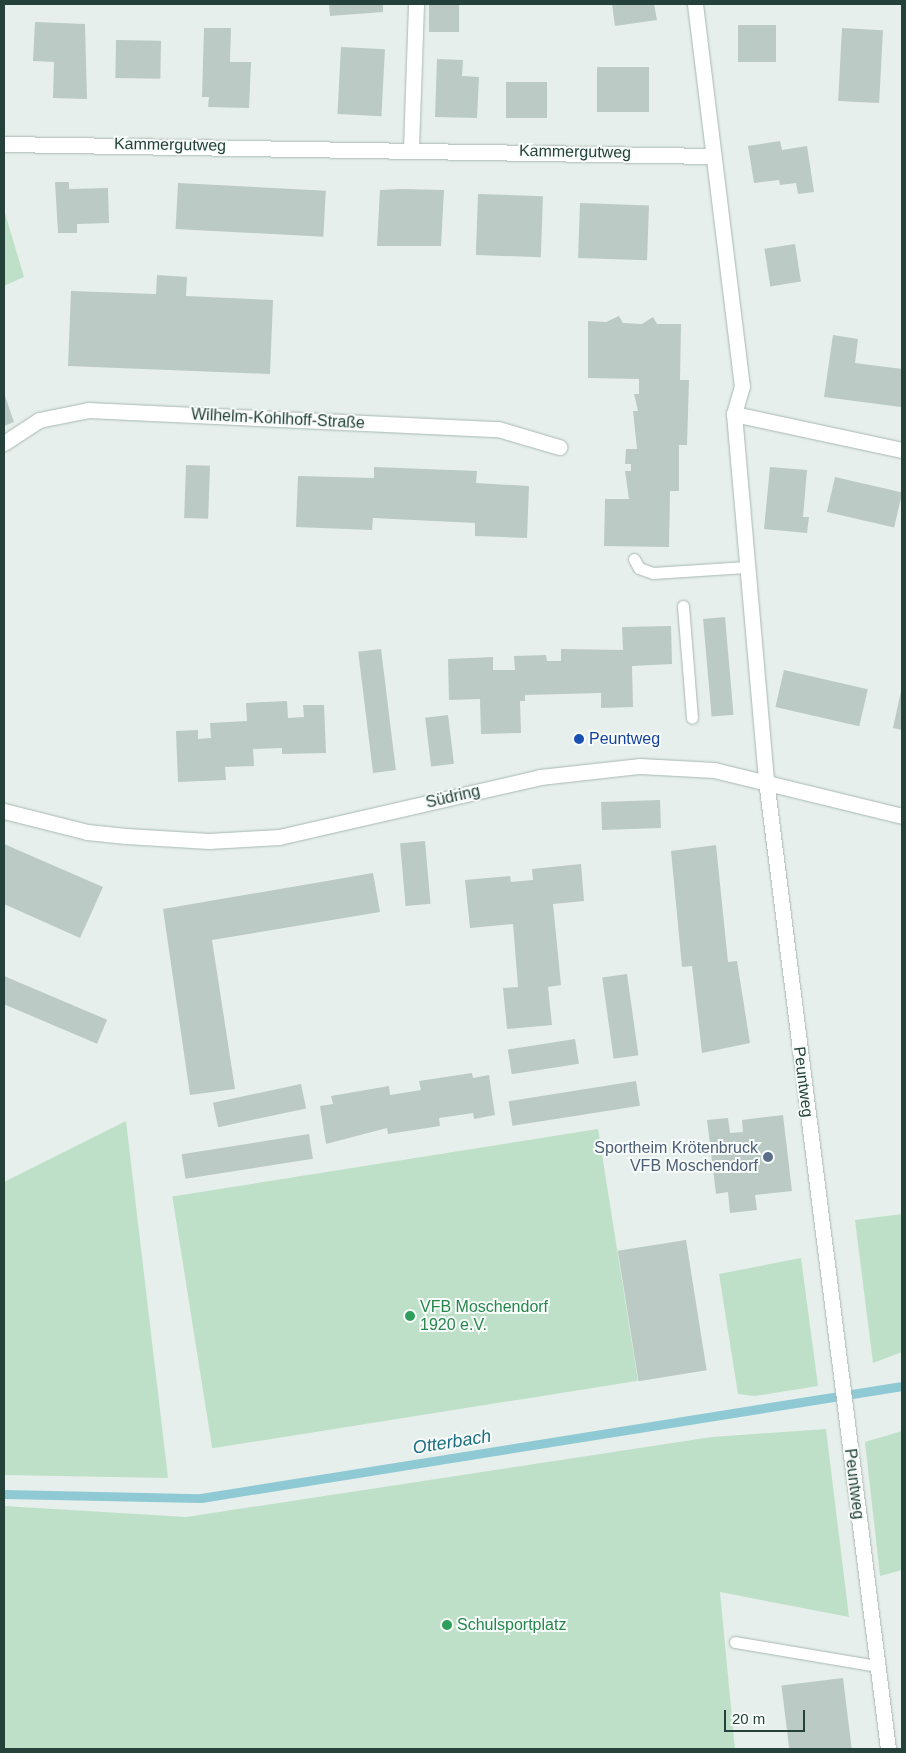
<!DOCTYPE html>
<html>
<head>
<meta charset="utf-8">
<style>
	body { margin:0 }
	#map { position:relative; width:906px; height:1753px; overflow:hidden; background:#e6efeb; font-family:Helvetica,sans-serif }
	div>[style] { position:absolute }
	.green>* { inset:0; background:#bfe0c8; transform-origin:0 0 }
	.stream>* { height:9px; margin:-4.5px; padding:0 4.5px; transform-origin:4.5px; border-radius:4.5px; background:#8ec9d4 }
	.building>* { inset:0; background:#bbcac4; transform-origin:0 0 }
	.roads { filter:drop-shadow(0 0 1px #a8b8b2) drop-shadow(0 0 1px #a8b8b2) }
	.lane>* { height:11px; margin:-5.5px; padding:0 5.5px; transform-origin:5.5px; border-radius:5.5px; background:#fff }
	.street>* { height:15px; margin:-7.5px; padding:0 7.5px; transform-origin:7.5px; border-radius:7.5px; background:#fff }
	.secondary>* { height:15px; margin:-7.5px; padding:0 7.5px; transform-origin:7.5px; border-radius:7.5px; background:#fff }
	.dots>* { width:14px; height:14px; translate:-50% -50%; box-sizing:border-box; border:2px solid #f7fbf9; border-radius:50% }
	span { translate:-50% -50%; white-space:nowrap; text-align:center; line-height:1.15; -webkit-text-stroke:4px #f7fbf9; paint-order:stroke }
	.street-label { font-size:16px; color:#24423a }
	.transit-label { font-size:16px; color:#164399 }
	.left { translate:0 -50%; text-align:left }
	.service-label { font-size:16px; color:#4e5e75 }
	.right { translate:-100% -50%; text-align:right }
	.leisure-label { font-size:16px; color:#27864d }
	.water-label { font-size:18px; color:#1c6f80; font-style:italic }
	.frame { position:absolute; inset:0; border:5px solid #24423a; pointer-events:none }
	.scale { position:absolute; left:724px; top:1710px; width:81px; height:22px; box-sizing:border-box; border:2px solid #24423a; border-top:0; padding-left:6px; font-size:15px; line-height:18px; white-space:nowrap; color:#24423a; -webkit-text-stroke:4px #f7fbf9; paint-order:stroke }
</style>
</head>
<body>
<div id="map">
	<div class="green">
		<i style="clip-path:polygon(4px 210px,24px 277px,4px 286px)"></i>
		<i style="clip-path:polygon(126px 1121px,168px 1478px,4px 1475px,4px 1182px)"></i>
		<i style="left:598px;top:1129px;width:255px;height:431px;rotate:81deg"></i>
		<i style="clip-path:polygon(902px 1214px,902px 1352px,873px 1363px,855px 1220px)"></i>
		<i style="clip-path:polygon(801px 1258px,818px 1386px,755px 1396px,738px 1394px,719px 1274px)"></i>
		<i style="clip-path:polygon(826px 1429px,849px 1617px,720px 1592px,735px 1749px,4px 1749px,4px 1506px,186px 1517px,712px 1437px)"></i>
		<i style="clip-path:polygon(902px 1431px,902px 1570px,880px 1576px,865px 1442px)"></i>
	</div>
	<div class="stream">
		<i style="left:4px;top:1494px;width:197px;rotate:1.2deg"></i>
		<i style="left:201px;top:1498px;width:710px;rotate:-9.08deg"></i>
	</div>
	<div class="building">
		<i style="clip-path:polygon(329px 4px,383px 4px,383px 12px,330px 16px)"></i>
		<i style="left:429px;top:4px;width:30px;height:28px"></i>
		<i style="clip-path:polygon(612px 4px,654px 4px,657px 20px,615px 26px)"></i>
		<i style="clip-path:polygon(35px 22px,85px 24px,87px 99px,53px 98px,54px 62px,33px 61px)"></i>
		<i style="left:738px;top:25px;width:38px;height:37px"></i>
		<i style="clip-path:polygon(204px 28px,231px 28px,230px 62px,251px 62px,249px 108px,208px 107px,209px 97px,202px 97px)"></i>
		<i style="left:842px;top:28px;width:41px;height:73px;rotate:3deg"></i>
		<i style="left:116px;top:40px;width:45px;height:38px;rotate:1deg"></i>
		<i style="left:341px;top:47px;width:44px;height:67px;rotate:3deg"></i>
		<i style="clip-path:polygon(437px 59px,463px 60px,462px 76px,479px 77px,477px 118px,435px 117px)"></i>
		<i style="left:597px;top:67px;width:52px;height:45px"></i>
		<i style="left:506px;top:82px;width:41px;height:36px"></i>
		<i style="clip-path:polygon(780px 141px,782px 150px,807px 146px,814px 192px,798px 194px,796px 183px,780px 185px,779px 180px,754px 183px,748px 146px)"></i>
		<i style="clip-path:polygon(55px 182px,69px 182px,69px 189px,108px 188px,109px 223px,77px 224px,77px 233px,58px 233px)"></i>
		<i style="left:178px;top:183px;width:148px;height:46px;rotate:3deg"></i>
		<i style="clip-path:polygon(402px 189px,444px 190px,441px 246px,377px 246px,380px 190px)"></i>
		<i style="left:478px;top:194px;width:65px;height:61px;rotate:2deg"></i>
		<i style="left:580px;top:203px;width:69px;height:55px;rotate:2deg"></i>
		<i style="left:795px;top:244px;width:38px;height:31px;rotate:81deg"></i>
		<i style="clip-path:polygon(157px 275px,187px 277px,186px 296px,273px 300px,270px 374px,68px 366px,71px 291px,156px 294px)"></i>
		<i style="clip-path:polygon(619px 316px,623px 323px,642px 324px,653px 317px,657px 324px,681px 324px,680px 380px,689px 380px,687px 445px,679px 445px,679px 491px,670px 491px,669px 547px,604px 546px,605px 499px,629px 499px,625px 471px,631px 471px,631px 464px,625px 464px,626px 449px,637px 449px,633px 411px,638px 411px,634px 394px,639px 394px,639px 379px,588px 378px,588px 321px,606px 322px)"></i>
		<i style="clip-path:polygon(833px 335px,858px 339px,855px 363px,902px 369px,901px 407px,824px 397px)"></i>
		<i style="clip-path:polygon(4px 393px,14px 422px,4px 426px)"></i>
		<i style="left:186px;top:465px;width:24px;height:53px;rotate:2deg"></i>
		<i style="clip-path:polygon(374px 467px,477px 471px,476px 483px,529px 486px,527px 538px,475px 536px,475px 523px,373px 518px,372px 530px,296px 527px,298px 476px,374px 478px)"></i>
		<i style="clip-path:polygon(770px 467px,807px 470px,803px 517px,809px 517px,807px 533px,764px 529px)"></i>
		<i style="left:835px;top:477px;width:69px;height:36px;rotate:13deg"></i>
		<i style="left:725px;top:617px;width:98px;height:22px;rotate:85deg"></i>
		<i style="clip-path:polygon(671px 626px,672px 664px,632px 666px,633px 707px,601px 708px,601px 693px,525px 695px,525px 701px,520px 701px,521px 733px,481px 734px,480px 699px,449px 700px,448px 659px,493px 657px,493px 670px,515px 670px,514px 656px,546px 655px,547px 661px,561px 661px,561px 649px,623px 650px,622px 627px)"></i>
		<i style="left:381px;top:649px;width:122px;height:23px;rotate:83deg"></i>
		<i style="left:784px;top:670px;width:86px;height:38px;rotate:13deg"></i>
		<i style="clip-path:polygon(901px 691px,902px 691px,902px 730px,893px 728px)"></i>
		<i style="clip-path:polygon(287px 701px,288px 718px,304px 717px,303px 705px,324px 705px,326px 753px,282px 754px,282px 748px,253px 749px,254px 766px,225px 767px,226px 780px,178px 782px,176px 731px,198px 730px,198px 739px,211px 738px,210px 723px,247px 721px,246px 703px)"></i>
		<i style="left:448px;top:715px;width:49px;height:23px;rotate:83deg"></i>
		<i style="left:660px;top:800px;width:28px;height:59px;rotate:88deg"></i>
		<i style="left:425px;top:841px;width:63px;height:25px;rotate:85deg"></i>
		<i style="clip-path:polygon(4px 844px,103px 887px,80px 938px,4px 904px)"></i>
		<i style="clip-path:polygon(716px 845px,728px 962px,737px 961px,750px 1043px,702px 1053px,692px 966px,682px 967px,671px 851px)"></i>
		<i style="clip-path:polygon(581px 864px,584px 901px,553px 904px,561px 985px,548px 987px,552px 1025px,507px 1029px,503px 988px,518px 987px,513px 924px,470px 928px,465px 880px,510px 876px,511px 882px,533px 880px,532px 869px)"></i>
		<i style="clip-path:polygon(373px 873px,380px 912px,212px 940px,235px 1089px,190px 1095px,163px 909px)"></i>
		<i style="left:627px;top:974px;width:82px;height:25px;rotate:82deg"></i>
		<i style="left:4px;top:976px;width:112px;height:26px;rotate:23deg"></i>
		<i style="left:575px;top:1039px;width:25px;height:68px;rotate:81deg"></i>
		<i style="clip-path:polygon(472px 1073px,473px 1078px,489px 1075px,495px 1115px,474px 1119px,473px 1113px,439px 1118px,440px 1126px,388px 1134px,387px 1128px,326px 1144px,320px 1106px,333px 1104px,331px 1096px,389px 1086px,390px 1095px,421px 1090px,419px 1081px)"></i>
		<i style="left:636px;top:1081px;width:25px;height:129px;rotate:81deg"></i>
		<i style="left:301px;top:1084px;width:25px;height:90px;rotate:78deg"></i>
		<i style="clip-path:polygon(783px 1115px,792px 1191px,755px 1195px,757px 1210px,730px 1213px,728px 1192px,716px 1194px,707px 1120px,728px 1118px,730px 1133px,743px 1132px,742px 1120px)"></i>
		<i style="left:309px;top:1134px;width:25px;height:129px;rotate:81deg"></i>
		<i style="left:686px;top:1240px;width:132px;height:69px;rotate:81deg"></i>
		<i style="left:843px;top:1678px;width:72px;height:62px;rotate:83deg"></i>
	</div>
	<div class="roads">
		<div class="lane">
			<i style="left:634px;top:559px;width:10px;rotate:61deg"></i>
			<i style="left:639px;top:568px;width:15px;rotate:20deg"></i>
			<i style="left:653px;top:573px;width:93px;rotate:-3.7deg"></i>
			<i style="left:683px;top:606px;width:112px;rotate:85.4deg"></i>
			<i style="left:735px;top:1642px;width:144px;rotate:9.6deg"></i>
		</div>
		<div class="street">
			<i style="left:695px;top:4px;width:385px;rotate:83deg"></i>
			<i style="left:742px;top:386px;width:29px;rotate:106deg"></i>
			<i style="left:734px;top:414px;width:367px;rotate:85deg"></i>
			<i style="left:766px;top:780px;width:977px;rotate:82.82deg"></i>
			<i style="left:4px;top:144px;width:709px;rotate:0.97deg"></i>
			<i style="left:411px;top:148px;width:144px;rotate:-88deg"></i>
			<i style="left:734px;top:414px;width:172px;rotate:12.1deg"></i>
			<i style="left:4px;top:443px;width:42px;rotate:-33.3deg"></i>
			<i style="left:39px;top:420px;width:50px;rotate:-11.5deg"></i>
			<i style="left:88px;top:410px;width:410px;rotate:2.7deg"></i>
			<i style="left:498px;top:429px;width:64px;rotate:16.4deg"></i>
		</div>
		<div class="secondary">
			<i style="left:4px;top:811px;width:86px;rotate:14.2deg"></i>
			<i style="left:87px;top:832px;width:39px;rotate:6deg"></i>
			<i style="left:126px;top:836px;width:83px;rotate:3.4deg"></i>
			<i style="left:209px;top:841px;width:70px;rotate:-3.3deg"></i>
			<i style="left:279px;top:837px;width:268px;rotate:-12.9deg"></i>
			<i style="left:540px;top:777px;width:101px;rotate:-6.3deg"></i>
			<i style="left:640px;top:766px;width:74px;rotate:3.1deg"></i>
			<i style="left:714px;top:770px;width:194px;rotate:13.7deg"></i>
		</div>
	</div>
	<div class="dots">
		<i style="left:579px;top:739px;background:#1a4fb4"></i>
		<i style="left:768px;top:1157px;background:#5c6f8a"></i>
		<i style="left:410px;top:1316px;background:#2e9e5b"></i>
		<i style="left:447px;top:1625px;background:#2e9e5b"></i>
	</div>
	<div class="street-label">
		<span style="left:170px;top:145px;rotate:1deg">Kammergutweg</span>
		<span style="left:575px;top:152px;rotate:1deg">Kammergutweg</span>
		<span style="left:278px;top:419px;rotate:3deg">Wilhelm-Kohlhoff-Straße</span>
		<span style="left:453px;top:797px;rotate:-13deg">Südring</span>
		<span style="left:803px;top:1082px;rotate:83deg">Peuntweg</span>
		<span style="left:854px;top:1484px;rotate:83deg">Peuntweg</span>
	</div>
	<div class="transit-label">
		<span class="left" style="left:589px;top:739px">Peuntweg</span>
	</div>
	<div class="service-label">
		<span class="right" style="left:758px;top:1157px">Sportheim Krötenbruck<br>VFB Moschendorf</span>
	</div>
	<div class="leisure-label">
		<span class="left" style="left:420px;top:1316px">VFB Moschendorf<br>1920 e.V.</span>
		<span class="left" style="left:457px;top:1625px">Schulsportplatz</span>
	</div>
	<div class="water-label">
		<span style="left:452px;top:1442px;rotate:-9deg">Otterbach</span>
	</div>
	<div class="frame"></div>
	<div class="scale">20 m</div>
</div>
</body>
</html>
